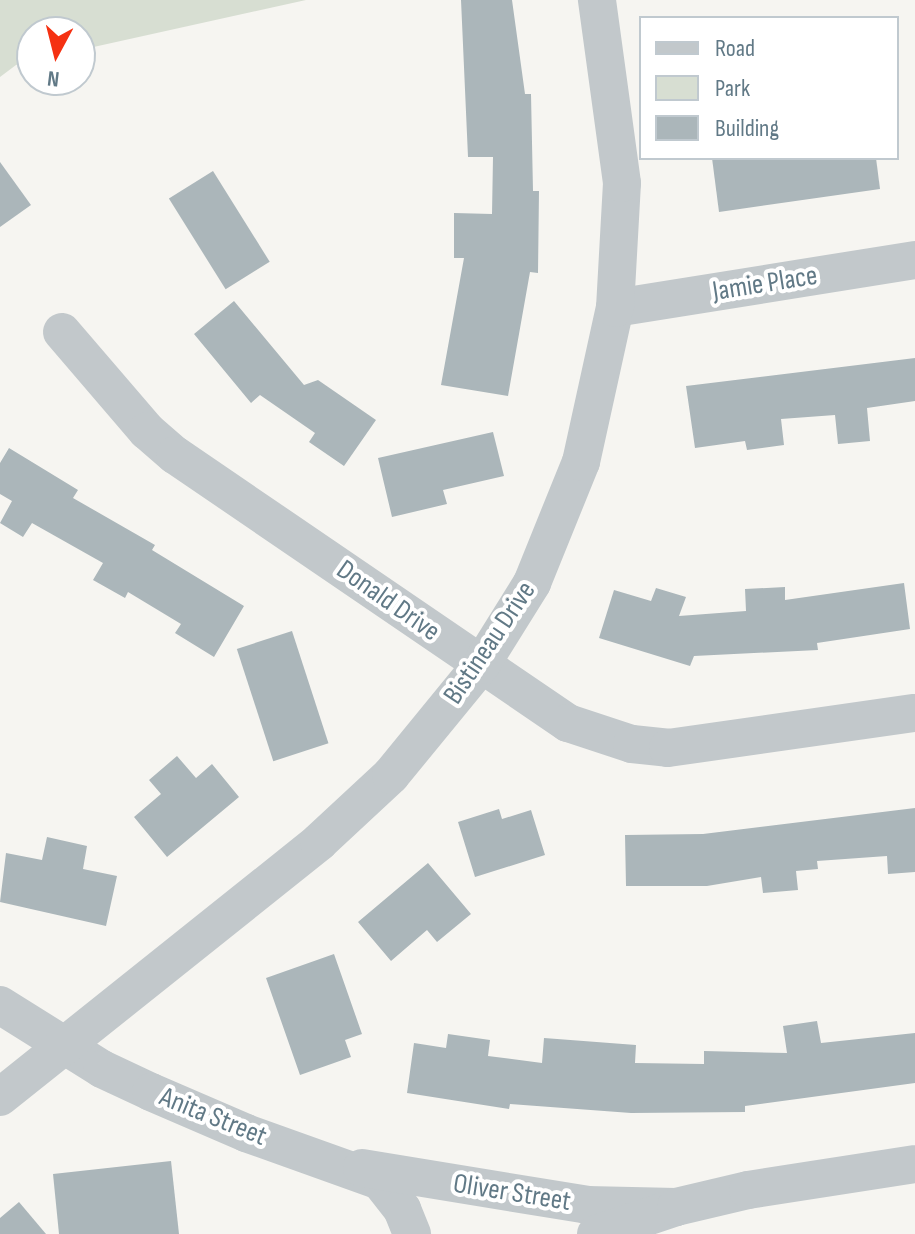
<!DOCTYPE html>
<html>
<head>
<meta charset="utf-8">
<style>
	body { margin:0 }
	#map { position:relative; width:915px; height:1234px; overflow:hidden; background:#f6f5f1; font-family:"Sofia Sans Condensed",sans-serif }
	div>[style] { position:absolute }
	.green>* { inset:0; background:#d7ded2 }
	.building>* { inset:0; background:#abb6ba; transform-origin:0 0 }
	.minor>* { height:38px; margin:-19px; padding:0 19px; transform-origin:19px; border-radius:19px; background:#c2c8cb }
	span { translate:-50% -50%; white-space:nowrap; text-align:center; line-height:1.15; -webkit-text-stroke:8px #fff; paint-order:stroke }
	.street-label { font-size:28px; color:#617986 }
	.legend { position:absolute; left:639px; top:16px; width:260px; height:144px; box-sizing:border-box; background:#fff; border:2px solid #c0c9cf; margin:0; padding:10px 14px; list-style:none; font-size:24px; color:#617986 }
	.legend li { display:flex; align-items:center; gap:16px; height:40px }
	.legend b { width:40px; border:2px solid #c0c9cf }
	.north { position:absolute; left:16px; top:16px; width:80px; height:80px; box-sizing:border-box; background:#fff; border:2px solid #c0c9cf; border-radius:50%; rotate:187deg; font-size:22px; font-weight:700; line-height:32px; text-align:center; color:#617986 }
	.north::after { content:''; display:block; margin:auto; width:28px; height:36px; background:#f53112; clip-path:polygon(50% 0,100% 100%,50% 72%,0 100%) }
</style>
</head>
<body>
<div id="map">
	<div class="green">
		<i style="clip-path:polygon(0 0,306px 0,80px 50px,80px 32px,32px 32px,32px 61px,16px 65px,0 77px)"></i>
	</div>
	<div class="building">
		<i style="clip-path:polygon(461px 0,512px 0,525px 94px,531px 94px,533px 191px,539px 191px,538px 273px,530px 272px,508px 396px,441px 385px,464px 258px,454px 258px,454px 213px,492px 214px,493px 157px,468px 157px)"></i>
		<i style="clip-path:polygon(712px 158px,876px 158px,880px 189px,719px 212px)"></i>
		<i style="clip-path:polygon(0 162px,31px 205px,0 227px)"></i>
		<i style="left:213px;top:171px;width:107px;height:52px;rotate:58deg"></i>
		<i style="clip-path:polygon(234px 301px,304px 385px,318px 380px,376px 420px,344px 466px,309px 442px,315px 433px,260px 395px,251px 403px,194px 334px)"></i>
		<i style="clip-path:polygon(915px 358px,915px 401px,867px 408px,870px 441px,838px 444px,835px 415px,781px 419px,784px 445px,747px 450px,745px 441px,695px 448px,686px 386px)"></i>
		<i style="clip-path:polygon(493px 432px,504px 476px,443px 490px,447px 504px,392px 517px,378px 458px)"></i>
		<i style="clip-path:polygon(9px 448px,78px 490px,73px 498px,155px 545px,152px 550px,244px 606px,214px 657px,175px 633px,181px 624px,128px 592px,125px 598px,93px 580px,103px 563px,32px 523px,23px 537px,0 523px,12px 501px,0 494px,0 463px)"></i>
		<i style="clip-path:polygon(904px 583px,910px 629px,817px 643px,818px 650px,694px 656px,690px 666px,599px 638px,614px 590px,651px 601px,656px 588px,686px 597px,679px 616px,746px 611px,745px 589px,785px 587px,785px 600px)"></i>
		<i style="left:292px;top:631px;width:118px;height:58px;rotate:72deg"></i>
		<i style="clip-path:polygon(177px 756px,196px 778px,212px 764px,239px 797px,167px 857px,134px 817px,161px 794px,149px 780px)"></i>
		<i style="clip-path:polygon(915px 808px,915px 872px,888px 874px,887px 856px,817px 861px,818px 869px,796px 871px,798px 890px,763px 893px,761px 877px,707px 886px,626px 886px,625px 835px,703px 834px)"></i>
		<i style="clip-path:polygon(499px 809px,502px 819px,531px 810px,545px 855px,475px 877px,458px 822px)"></i>
		<i style="clip-path:polygon(47px 837px,87px 846px,83px 869px,117px 876px,106px 926px,0 902px,6px 853px,42px 860px)"></i>
		<i style="clip-path:polygon(428px 863px,471px 914px,437px 942px,427px 930px,391px 961px,358px 922px)"></i>
		<i style="clip-path:polygon(334px 954px,362px 1034px,345px 1040px,351px 1057px,300px 1075px,266px 978px)"></i>
		<i style="clip-path:polygon(817px 1021px,821px 1043px,915px 1033px,915px 1083px,745px 1106px,745px 1112px,631px 1113px,510px 1104px,509px 1109px,407px 1093px,414px 1043px,446px 1048px,448px 1034px,490px 1040px,488px 1056px,542px 1063px,544px 1038px,636px 1045px,635px 1063px,704px 1064px,704px 1051px,787px 1053px,783px 1026px)"></i>
		<i style="clip-path:polygon(171px 1161px,179px 1234px,59px 1234px,53px 1174px)"></i>
		<i style="clip-path:polygon(19px 1202px,46px 1234px,0 1234px,0 1218px)"></i>
	</div>
	<div class="minor">
		<i style="left:615px;top:308px;width:304px;rotate:-9.1deg"></i>
		<i style="left:62px;top:332px;width:130px;rotate:49.4deg"></i>
		<i style="left:147px;top:431px;width:37px;rotate:41deg"></i>
		<i style="left:175px;top:455px;width:476px;rotate:34.3deg"></i>
		<i style="left:568px;top:723px;width:67px;rotate:18.2deg"></i>
		<i style="left:632px;top:744px;width:36px;rotate:6deg"></i>
		<i style="left:668px;top:748px;width:249px;rotate:-8.1deg"></i>
		<i style="left:0;top:1005px;width:120px;rotate:32.1deg"></i>
		<i style="left:102px;top:1069px;width:54px;rotate:25.1deg"></i>
		<i style="left:151px;top:1092px;width:103px;rotate:23.3deg"></i>
		<i style="left:246px;top:1133px;width:142px;rotate:19.7deg"></i>
		<i style="left:380px;top:1181px;width:36px;rotate:52deg"></i>
		<i style="left:402px;top:1209px;width:27px;rotate:68deg"></i>
		<i style="left:0;top:1097px;width:408px;rotate:-38.6deg"></i>
		<i style="left:319px;top:842px;width:98px;rotate:-42.9deg"></i>
		<i style="left:391px;top:775px;width:142px;rotate:-50.7deg"></i>
		<i style="left:481px;top:665px;width:97px;rotate:-58.1deg"></i>
		<i style="left:532px;top:583px;width:131px;rotate:-68deg"></i>
		<i style="left:581px;top:462px;width:158px;rotate:-77.6deg"></i>
		<i style="left:615px;top:308px;width:125px;rotate:-86.8deg"></i>
		<i style="left:622px;top:183px;width:185px;rotate:-97.8deg"></i>
		<i style="left:362px;top:1168px;width:228px;rotate:9.3deg"></i>
		<i style="left:587px;top:1205px;width:89px;rotate:1.3deg"></i>
		<i style="left:596px;top:1234px;width:84px;rotate:-18.6deg"></i>
		<i style="left:676px;top:1207px;width:74px;rotate:-13.3deg"></i>
		<i style="left:748px;top:1190px;width:169px;rotate:-8.8deg"></i>
	</div>
	<div class="street-label">
		<span style="left:765px;top:284px;rotate:-9deg">Jamie Place</span>
		<span style="left:388px;top:601px;rotate:35deg">Donald Drive</span>
		<span style="left:490px;top:643px;rotate:-56deg">Bistineau Drive</span>
		<span style="left:213px;top:1117px;rotate:22deg">Anita Street</span>
		<span style="left:512px;top:1193px;rotate:9deg">Oliver Street</span>
	</div>
	<ul class="legend">
	<li><b style="height:10px;background:#c2c8cb"></b>Road</li>
	<li><b style="height:22px;background:#d7ded2"></b>Park</li>
	<li><b style="height:22px;background:#abb6ba"></b>Building</li>
	</ul>
	<div class="north">N</div>
</div>
</body>
</html>
